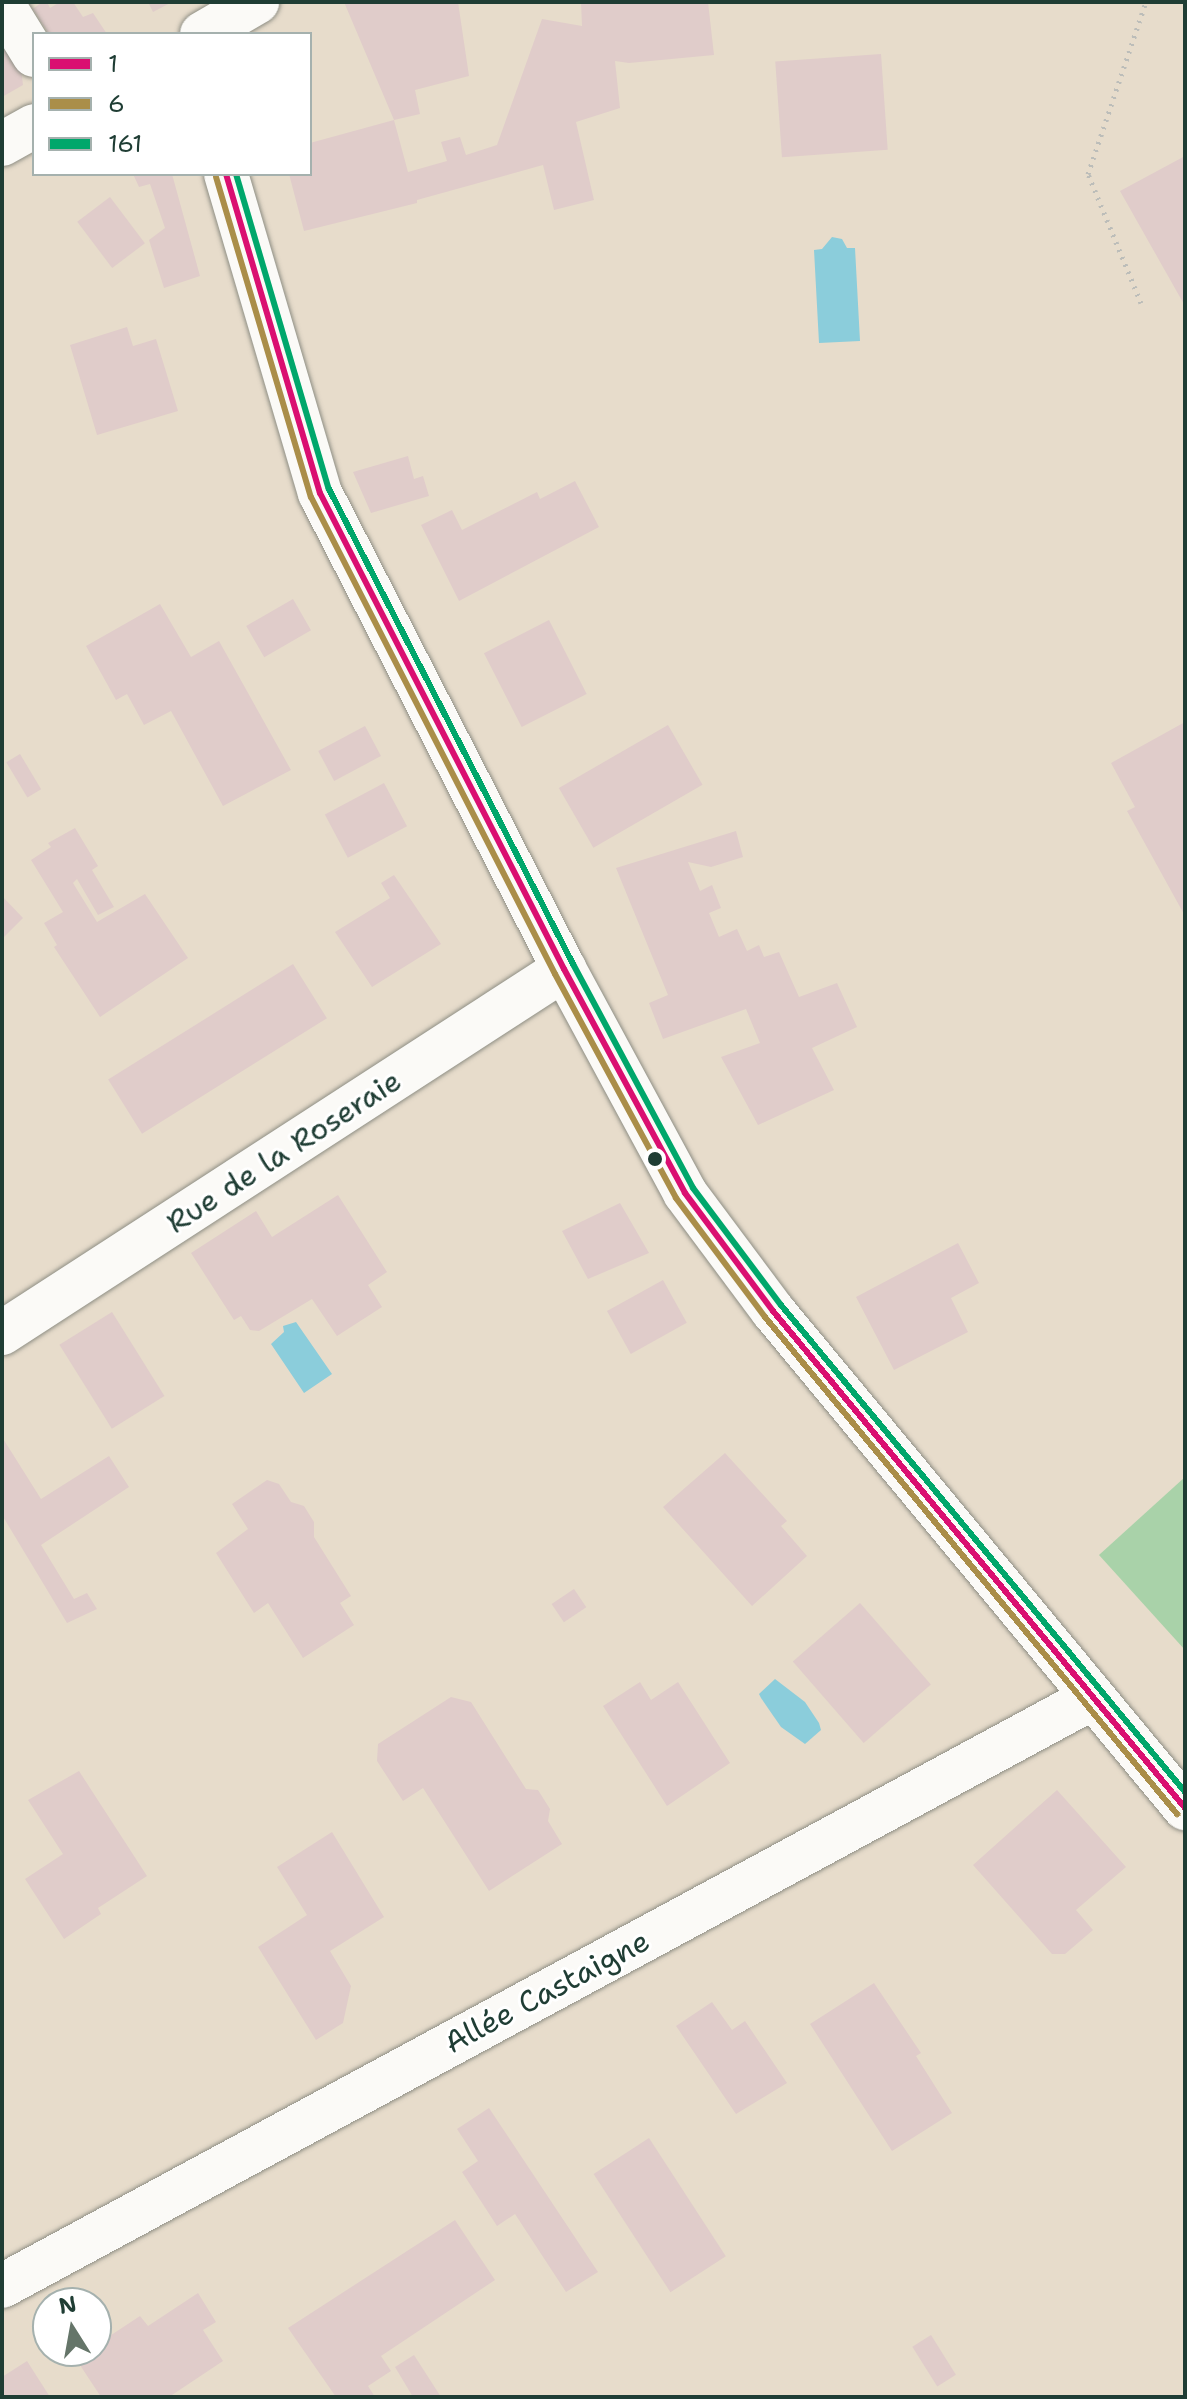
<!DOCTYPE html>
<html>
<head>
<meta charset="utf-8">
<style>
	body { margin:0 }
	#map { position:relative; width:1187px; height:2399px; overflow:hidden; background:#e7dccb; font-family:"Shantell Sans",sans-serif }
	div>[style] { position:absolute }
	.green>* { inset:0; background:#a9d2a9 }
	.water>* { inset:0; background:#8bcddb }
	.building>* { inset:0; background:#e0ccca; transform-origin:0 0 }
	.path>* { height:5px; margin-top:-2.5px; transform-origin:0; background:repeating-linear-gradient(90deg,#bcbdb9 0 2px,transparent 0 8px) }
	.roads { filter:drop-shadow(0 0 2px #8e8e84) drop-shadow(0 0 2px #8e8e84) }
	.minor>* { height:44px; margin:-22px; padding:0 22px; transform-origin:22px; border-radius:22px; background:#fbfaf7 }
	.bus-1>* { height:6px; margin:-3px; padding:0 3px; transform-origin:3px; border-radius:3px; background:#da0f71 }
	.bus-2>* { height:6px; margin:-3px; padding:0 3px; transform-origin:3px; border-radius:3px; background:#aa8e49 }
	.bus-3>* { height:6px; margin:-3px; padding:0 3px; transform-origin:3px; border-radius:3px; background:#00a76b }
	.dots>* { width:22px; height:22px; translate:-50% -50%; box-sizing:border-box; border:4px solid #fff; border-radius:50% }
	span { translate:-50% -50%; white-space:nowrap; text-align:center; line-height:1.15; -webkit-text-stroke:6px #fff; paint-order:stroke }
	.street-label { font-size:30px; color:#1f3d34 }
	.frame { position:absolute; inset:0; border:4px solid #1f3d34; pointer-events:none }
	.legend { position:absolute; left:32px; top:32px; width:280px; height:144px; box-sizing:border-box; background:#fff; border:2px solid #a5b1ae; margin:0; padding:10px 14px; list-style:none; font-size:24px; color:#1f3d34 }
	.legend li { display:flex; align-items:center; gap:16px; height:40px }
	.legend b { width:40px; border:2px solid #a5b1ae }
	.north { position:absolute; left:32px; top:2287px; width:80px; height:80px; box-sizing:border-box; background:#fff; border:2px solid #a5b1ae; border-radius:50%; rotate:349deg; font-size:22px; font-weight:700; line-height:32px; text-align:center; color:#1f3d34 }
	.north::after { content:''; display:block; margin:auto; width:28px; height:36px; background:#657569; clip-path:polygon(50% 0,100% 100%,50% 72%,0 100%) }
</style>
</head>
<body>
<div id="map">
	<div class="green">
		<i style="clip-path:polygon(1185px 1477px,1185px 1650px,1099px 1555px)"></i>
	</div>
	<div class="water">
		<i style="clip-path:polygon(832px 237px,842px 239px,847px 248px,855px 248px,860px 341px,819px 343px,814px 250px,822px 249px)"></i>
		<i style="clip-path:polygon(296px 1322px,332px 1374px,304px 1393px,271px 1344px,284px 1332px,283px 1326px)"></i>
		<i style="clip-path:polygon(775px 1679px,805px 1702px,819px 1723px,821px 1730px,805px 1744px,781px 1727px,761px 1698px,759px 1694px)"></i>
	</div>
	<div class="building">
		<i style="clip-path:polygon(42px 2px,47px 2px,50px 8px,60px 2px,73px 2px,83px 17px,93px 13px,107px 34px,49px 34px,33px 9px)"></i>
		<i style="clip-path:polygon(148px 2px,172px 2px,153px 12px)"></i>
		<i style="clip-path:polygon(344px 2px,458px 2px,469px 76px,415px 90px,420px 114px,394px 120px)"></i>
		<i style="clip-path:polygon(581px 2px,708px 2px,714px 55px,629px 63px,615px 61px,620px 108px,576px 122px,594px 200px,554px 210px,543px 165px,417px 200px,417px 203px,304px 231px,289px 174px,310px 174px,310px 143px,394px 120px,408px 172px,447px 161px,441px 142px,460px 137px,466px 155px,497px 145px,542px 19px,582px 26px)"></i>
		<i style="clip-path:polygon(2px 32px,20px 61px,23px 85px,2px 97px)"></i>
		<i style="left:881px;top:54px;width:96px;height:106px;rotate:86deg"></i>
		<i style="clip-path:polygon(1185px 156px,1185px 306px,1120px 191px)"></i>
		<i style="clip-path:polygon(133px 174px,172px 174px,200px 276px,164px 288px,149px 240px,165px 228px,150px 184px,139px 187px)"></i>
		<i style="left:110px;top:197px;width:58px;height:41px;rotate:53deg"></i>
		<i style="clip-path:polygon(127px 327px,133px 346px,156px 339px,178px 411px,97px 435px,70px 345px)"></i>
		<i style="clip-path:polygon(408px 456px,414px 479px,423px 476px,429px 496px,371px 513px,353px 472px)"></i>
		<i style="clip-path:polygon(575px 481px,599px 527px,459px 601px,421px 525px,452px 510px,462px 530px,537px 492px,540px 499px)"></i>
		<i style="left:293px;top:599px;width:36px;height:54px;rotate:60deg"></i>
		<i style="clip-path:polygon(160px 604px,191px 657px,219px 641px,291px 770px,223px 806px,171px 711px,144px 725px,127px 694px,116px 700px,86px 646px)"></i>
		<i style="left:549px;top:620px;width:83px;height:73px;rotate:63deg"></i>
		<i style="clip-path:polygon(1185px 722px,1185px 916px,1127px 811px,1135px 807px,1111px 763px)"></i>
		<i style="left:668px;top:725px;width:69px;height:126px;rotate:60deg"></i>
		<i style="left:365px;top:726px;width:34px;height:53px;rotate:62deg"></i>
		<i style="left:20px;top:754px;width:41px;height:16px;rotate:59deg"></i>
		<i style="left:384px;top:783px;width:49px;height:67px;rotate:62deg"></i>
		<i style="clip-path:polygon(75px 828px,98px 866px,92px 870px,114px 907px,98px 915px,77px 879px,73px 883px,97px 922px,145px 894px,188px 958px,100px 1017px,54px 947px,57px 945px,44px 923px,63px 912px,31px 860px,51px 847px,48px 843px)"></i>
		<i style="clip-path:polygon(736px 831px,743px 857px,711px 867px,688px 862px,700px 891px,712px 885px,721px 908px,709px 913px,719px 937px,737px 929px,747px 951px,759px 945px,764px 957px,779px 952px,799px 997px,837px 983px,857px 1027px,812px 1048px,834px 1090px,758px 1125px,721px 1057px,760px 1043px,746px 1009px,663px 1039px,649px 1003px,668px 995px,616px 868px)"></i>
		<i style="clip-path:polygon(394px 875px,441px 944px,372px 987px,335px 932px,390px 898px,381px 883px)"></i>
		<i style="clip-path:polygon(2px 896px,23px 918px,2px 939px)"></i>
		<i style="left:293px;top:964px;width:64px;height:218px;rotate:58deg"></i>
		<i style="clip-path:polygon(338px 1195px,387px 1272px,368px 1285px,382px 1307px,337px 1336px,312px 1299px,259px 1331px,250px 1330px,241px 1316px,234px 1320px,191px 1253px,256px 1211px,272px 1237px)"></i>
		<i style="clip-path:polygon(620px 1203px,649px 1253px,588px 1279px,562px 1231px)"></i>
		<i style="clip-path:polygon(958px 1243px,979px 1283px,951px 1298px,968px 1332px,894px 1370px,856px 1297px)"></i>
		<i style="left:663px;top:1280px;width:49px;height:64px;rotate:61deg"></i>
		<i style="left:112px;top:1312px;width:99px;height:62px;rotate:58deg"></i>
		<i style="clip-path:polygon(2px 1437px,41px 1499px,109px 1456px,129px 1487px,41px 1545px,74px 1599px,87px 1593px,97px 1609px,67px 1623px,2px 1515px)"></i>
		<i style="clip-path:polygon(725px 1453px,787px 1521px,781px 1526px,807px 1556px,752px 1606px,663px 1507px)"></i>
		<i style="clip-path:polygon(267px 1480px,279px 1484px,291px 1502px,304px 1506px,314px 1522px,314px 1537px,351px 1596px,340px 1603px,354px 1625px,303px 1658px,268px 1603px,254px 1613px,216px 1553px,248px 1529px,232px 1504px)"></i>
		<i style="left:574px;top:1589px;width:22px;height:27px;rotate:56deg"></i>
		<i style="left:860px;top:1603px;width:108px;height:89px;rotate:49deg"></i>
		<i style="clip-path:polygon(640px 1682px,651px 1700px,678px 1682px,730px 1763px,667px 1806px,603px 1706px)"></i>
		<i style="clip-path:polygon(451px 1697px,471px 1702px,526px 1789px,538px 1790px,550px 1809px,548px 1821px,562px 1844px,489px 1891px,423px 1788px,403px 1801px,377px 1761px,378px 1744px)"></i>
		<i style="clip-path:polygon(79px 1771px,147px 1876px,98px 1908px,101px 1914px,64px 1939px,25px 1879px,63px 1854px,28px 1800px)"></i>
		<i style="clip-path:polygon(1057px 1790px,1126px 1867px,1076px 1910px,1093px 1930px,1065px 1954px,1052px 1954px,973px 1865px)"></i>
		<i style="clip-path:polygon(332px 1832px,384px 1917px,330px 1951px,351px 1986px,343px 2023px,316px 2040px,258px 1947px,307px 1915px,277px 1867px)"></i>
		<i style="clip-path:polygon(874px 1983px,921px 2053px,916px 2056px,952px 2113px,892px 2151px,810px 2024px)"></i>
		<i style="clip-path:polygon(712px 2002px,732px 2030px,745px 2021px,787px 2083px,736px 2114px,676px 2026px)"></i>
		<i style="clip-path:polygon(489px 2108px,598px 2272px,566px 2292px,515px 2214px,497px 2226px,462px 2172px,478px 2161px,457px 2129px)"></i>
		<i style="left:649px;top:2138px;width:141px;height:66px;rotate:57deg"></i>
		<i style="clip-path:polygon(455px 2220px,495px 2280px,381px 2356px,391px 2371px,368px 2386px,375px 2397px,336px 2397px,288px 2328px)"></i>
		<i style="clip-path:polygon(198px 2293px,216px 2322px,203px 2330px,223px 2361px,169px 2397px,101px 2397px,76px 2359px,87px 2351px,96px 2351px,96px 2345px,140px 2316px,148px 2326px)"></i>
		<i style="left:931px;top:2335px;width:47px;height:22px;rotate:58deg"></i>
		<i style="clip-path:polygon(414px 2355px,441px 2397px,413px 2397px,395px 2367px)"></i>
		<i style="clip-path:polygon(27px 2361px,50px 2397px,2px 2397px,2px 2377px)"></i>
	</div>
	<div class="path">
		<i style="left:1141px;top:303px;width:139px;rotate:-112.3deg"></i>
		<i style="left:1088px;top:174px;width:182px;rotate:-71.4deg"></i>
	</div>
	<div class="roads">
		<div class="minor">
			<i style="left:2px;top:3px;width:61px;rotate:58.4deg"></i>
			<i style="left:202px;top:34px;width:64px;rotate:-30.2deg"></i>
			<i style="left:2px;top:144px;width:37px;rotate:-29deg"></i>
			<i style="left:226px;top:174px;width:333px;rotate:73.6deg"></i>
			<i style="left:320px;top:493px;width:535px;rotate:62.86deg"></i>
			<i style="left:564px;top:969px;width:255px;rotate:61.6deg"></i>
			<i style="left:685px;top:1193px;width:147px;rotate:53.3deg"></i>
			<i style="left:773px;top:1311px;width:646px;rotate:50.34deg"></i>
			<i style="left:2px;top:1333px;width:670px;rotate:-32.93deg"></i>
			<i style="left:2px;top:2286px;width:1238px;rotate:-28.34deg"></i>
		</div>
	</div>
	<div class="bus-1">
		<i style="left:226px;top:174px;width:333px;rotate:73.6deg"></i>
		<i style="left:320px;top:493px;width:535px;rotate:62.86deg"></i>
		<i style="left:564px;top:969px;width:255px;rotate:61.6deg"></i>
		<i style="left:685px;top:1193px;width:147px;rotate:53.3deg"></i>
		<i style="left:773px;top:1311px;width:646px;rotate:50.34deg"></i>
	</div>
	<div class="bus-2">
		<i style="left:216px;top:177px;width:334px;rotate:73.5deg"></i>
		<i style="left:311px;top:497px;width:536px;rotate:62.91deg"></i>
		<i style="left:555px;top:974px;width:255px;rotate:61.6deg"></i>
		<i style="left:676px;top:1198px;width:149px;rotate:53.2deg"></i>
		<i style="left:765px;top:1317px;width:646px;rotate:50.34deg"></i>
	</div>
	<div class="bus-3">
		<i style="left:236px;top:174px;width:328px;rotate:73.6deg"></i>
		<i style="left:329px;top:489px;width:534px;rotate:62.81deg"></i>
		<i style="left:573px;top:964px;width:254px;rotate:61.8deg"></i>
		<i style="left:693px;top:1188px;width:146px;rotate:53.1deg"></i>
		<i style="left:781px;top:1305px;width:633px;rotate:50.32deg"></i>
	</div>
	<div class="dots">
		<i style="left:655px;top:1159px;background:#1f3d34"></i>
	</div>
	<div class="street-label">
		<span style="left:284px;top:1152px;rotate:-33deg">Rue de la Roseraie</span>
		<span style="left:547px;top:1992px;rotate:-28deg">Allée Castaigne</span>
	</div>
	<div class="frame"></div>
	<ul class="legend">
	<li><b style="height:10px;background:#da0f71"></b>1</li>
	<li><b style="height:10px;background:#aa8e49"></b>6</li>
	<li><b style="height:10px;background:#00a76b"></b>161</li>
	</ul>
	<div class="north">N</div>
</div>
</body>
</html>
